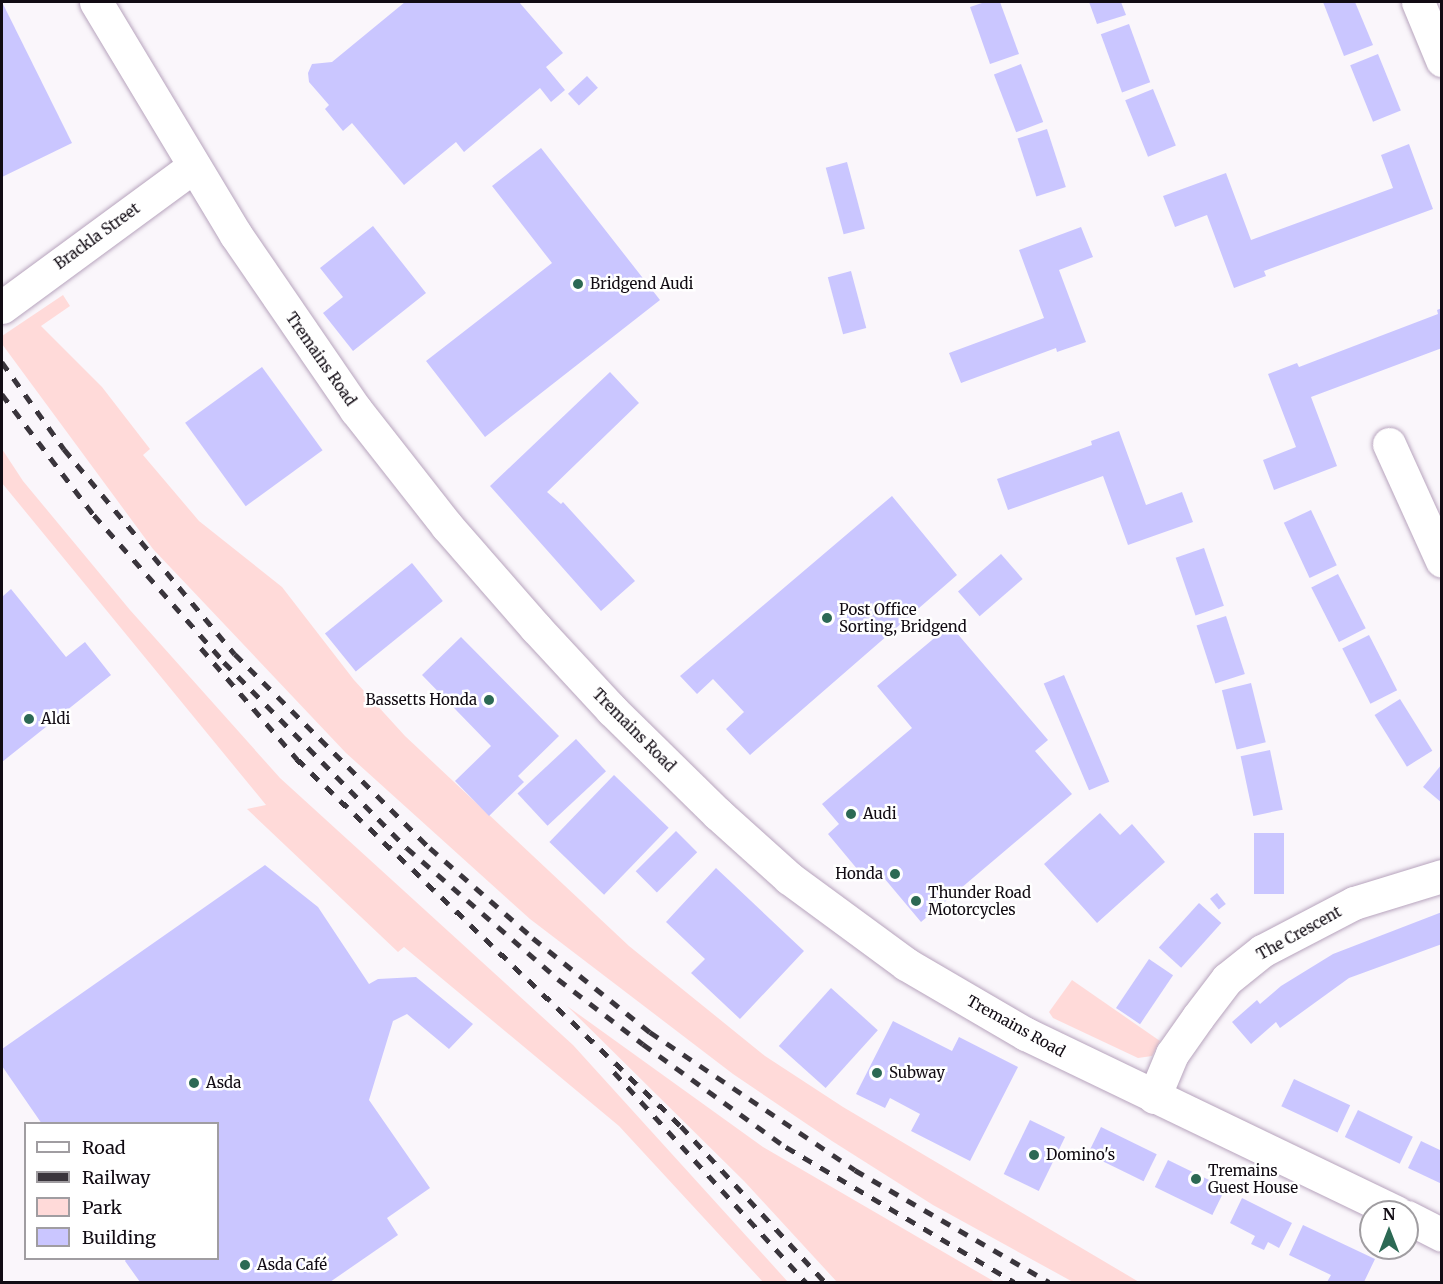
<!DOCTYPE html>
<html>
<head>
<meta charset="utf-8">
<style>
	body { margin:0 }
	#map { position:relative; width:1443px; height:1284px; overflow:hidden; background:#faf6fb; font-family:Merriweather,serif }
	div>[style] { position:absolute }
	.green>* { inset:0; background:#ffdad9 }
	.building>* { inset:0; background:#cac6ff; transform-origin:0 0 }
	.roads { filter:drop-shadow(0 0 2px #b7a4bd) drop-shadow(0 0 2px #b7a4bd) }
	.minor>* { height:33px; margin:-16.5px; padding:0 16.5px; transform-origin:16.5px; border-radius:16.5px; background:#fff }
	.major>* { height:33px; margin:-16.5px; padding:0 16.5px; transform-origin:16.5px; border-radius:16.5px; background:#fff }
	.rail>* { height:4.5px; margin-top:-2.25px; transform-origin:0; background:repeating-linear-gradient(90deg,#3a353c 0 10px,transparent 0 20px) }
	.dots>* { width:16px; height:16px; translate:-50% -50%; box-sizing:border-box; border:3px solid #fff; border-radius:50% }
	span { translate:-50% -50%; white-space:nowrap; text-align:center; line-height:1.15; -webkit-text-stroke:5px #fff; paint-order:stroke }
	.street-label { font-size:15px; color:#110b13 }
	.poi-label { font-size:15px; color:#110b13 }
	.left { translate:0 -50%; text-align:left }
	.right { translate:-100% -50%; text-align:right }
	.frame { position:absolute; inset:0; border:3px solid #110b13; pointer-events:none }
	.legend { position:absolute; left:24px; top:1122px; width:195px; height:138px; box-sizing:border-box; background:#fff; border:2px solid #a09da1; margin:0; padding:8px 10px; list-style:none; font-size:18px; color:#110b13 }
	.legend li { display:flex; align-items:center; gap:12px; height:30px }
	.legend b { width:30px; border:2px solid #a09da1 }
	.north { position:absolute; left:1359px; top:1200px; width:60px; height:60px; box-sizing:border-box; background:#fff; border:2px solid #a09da1; border-radius:50%; rotate:0deg; font-size:16px; font-weight:700; line-height:24px; text-align:center; color:#110b13 }
	.north::after { content:''; display:block; margin:auto; width:21px; height:27px; background:#2c6954; clip-path:polygon(50% 0,100% 100%,50% 72%,0 100%) }
</style>
</head>
<body>
<div id="map">
	<div class="green">
		<i style="clip-path:polygon(63px 295px,70px 306px,41px 326px,102px 387px,150px 449px,143px 455px,199px 521px,282px 587px,354px 680px,405px 736px,629px 946px,765px 1056px,843px 1107px,1139px 1282px,1073px 1282px,933px 1205px,832px 1141px,733px 1074px,530px 919px,346px 753px,153px 549px,2px 344px,2px 336px)"></i>
		<i style="clip-path:polygon(2px 449px,23px 481px,130px 610px,280px 778px,573px 1045px,788px 1282px,763px 1282px,619px 1126px,404px 947px,398px 952px,247px 809px,266px 805px,2px 483px)"></i>
		<i style="clip-path:polygon(1072px 980px,1160px 1041px,1152px 1056px,1138px 1058px,1053px 1018px,1049px 1012px)"></i>
		<i style="clip-path:polygon(567px 1006px,763px 1147px,995px 1282px,837px 1282px,744px 1181px)"></i>
	</div>
	<div class="building">
		<i style="clip-path:polygon(2px 2px,72px 143px,2px 177px)"></i>
		<i style="clip-path:polygon(405px 2px,519px 2px,563px 53px,546px 67px,565px 90px,551px 102px,540px 88px,464px 152px,456px 142px,404px 185px,352px 123px,343px 131px,325px 109px,329px 105px,309px 82px,308px 73px,312px 64px,332px 62px)"></i>
		<i style="clip-path:polygon(985px 2px,1000px 2px,1019px 54px,990px 64px,970px 7px)"></i>
		<i style="clip-path:polygon(1089px 2px,1121px 2px,1126px 15px,1097px 24px)"></i>
		<i style="clip-path:polygon(1323px 2px,1355px 2px,1373px 45px,1344px 56px)"></i>
		<i style="left:1129px;top:24px;width:62px;height:30px;rotate:70deg"></i>
		<i style="left:1378px;top:54px;width:61px;height:30px;rotate:68deg"></i>
		<i style="left:1021px;top:64px;width:62px;height:29px;rotate:69deg"></i>
		<i style="left:587px;top:76px;width:16px;height:26px;rotate:47deg"></i>
		<i style="left:1153px;top:89px;width:61px;height:30px;rotate:68deg"></i>
		<i style="left:1047px;top:129px;width:61px;height:31px;rotate:72deg"></i>
		<i style="clip-path:polygon(1409px 144px,1433px 209px,1264px 271px,1266px 276px,1234px 288px,1207px 215px,1175px 227px,1163px 196px,1226px 173px,1251px 240px,1393px 188px,1381px 155px)"></i>
		<i style="clip-path:polygon(541px 148px,660px 300px,485px 437px,426px 361px,552px 263px,492px 186px)"></i>
		<i style="left:847px;top:162px;width:69px;height:22px;rotate:75deg"></i>
		<i style="clip-path:polygon(373px 226px,426px 293px,353px 351px,323px 313px,343px 297px,320px 268px)"></i>
		<i style="clip-path:polygon(1081px 227px,1093px 257px,1059px 270px,1086px 342px,1057px 352px,1056px 348px,961px 383px,949px 353px,1044px 318px,1019px 250px)"></i>
		<i style="left:851px;top:271px;width:59px;height:24px;rotate:75deg"></i>
		<i style="clip-path:polygon(1442px 308px,1442px 348px,1311px 397px,1337px 466px,1274px 490px,1263px 460px,1296px 447px,1268px 374px,1297px 363px,1299px 367px,1438px 314px,1437px 310px)"></i>
		<i style="left:262px;top:367px;width:103px;height:95px;rotate:54deg"></i>
		<i style="clip-path:polygon(610px 372px,639px 403px,547px 492px,561px 504px,563px 502px,635px 581px,601px 611px,490px 486px)"></i>
		<i style="clip-path:polygon(1119px 431px,1146px 505px,1182px 492px,1193px 522px,1128px 545px,1103px 476px,1008px 510px,997px 479px,1092px 445px,1091px 441px)"></i>
		<i style="clip-path:polygon(892px 496px,957px 575px,750px 755px,726px 729px,744px 712px,713px 679px,697px 694px,680px 676px)"></i>
		<i style="left:1311px;top:510px;width:61px;height:30px;rotate:65deg"></i>
		<i style="left:1204px;top:548px;width:61px;height:30px;rotate:71deg"></i>
		<i style="left:1001px;top:554px;width:33px;height:57px;rotate:49deg"></i>
		<i style="left:412px;top:563px;width:49px;height:112px;rotate:51deg"></i>
		<i style="left:1338px;top:574px;width:61px;height:30px;rotate:63deg"></i>
		<i style="clip-path:polygon(11px 589px,66px 657px,85px 642px,111px 675px,2px 762px,2px 597px)"></i>
		<i style="left:1226px;top:616px;width:61px;height:31px;rotate:72deg"></i>
		<i style="clip-path:polygon(950px 625px,1048px 740px,1035px 751px,1072px 794px,921px 922px,874px 866px,863px 876px,828px 834px,839px 824px,822px 804px,912px 728px,877px 686px)"></i>
		<i style="left:1369px;top:635px;width:62px;height:30px;rotate:63deg"></i>
		<i style="clip-path:polygon(461px 637px,559px 736px,518px 776px,524px 782px,489px 816px,455px 781px,491px 746px,422px 675px)"></i>
		<i style="left:1064px;top:675px;width:116px;height:22px;rotate:67deg"></i>
		<i style="left:1251px;top:683px;width:61px;height:30px;rotate:76deg"></i>
		<i style="left:1400px;top:699px;width:61px;height:30px;rotate:58deg"></i>
		<i style="left:576px;top:739px;width:44px;height:80px;rotate:47deg"></i>
		<i style="left:1270px;top:750px;width:61px;height:30px;rotate:78deg"></i>
		<i style="clip-path:polygon(1442px 764px,1442px 803px,1423px 787px)"></i>
		<i style="left:614px;top:775px;width:76px;height:93px;rotate:44deg"></i>
		<i style="clip-path:polygon(1100px 813px,1120px 835px,1132px 824px,1165px 862px,1097px 923px,1044px 864px)"></i>
		<i style="left:676px;top:831px;width:30px;height:57px;rotate:45deg"></i>
		<i style="left:1254px;top:833px;width:30px;height:61px"></i>
		<i style="clip-path:polygon(265px 865px,318px 907px,369px 984px,378px 979px,416px 977px,473px 1024px,449px 1049px,407px 1014px,393px 1021px,369px 1100px,430px 1188px,387px 1218px,398px 1235px,330px 1282px,140px 1282px,125px 1261px,127px 1258px,218px 1258px,218px 1124px,42px 1124px,2px 1066px,2px 1049px)"></i>
		<i style="clip-path:polygon(716px 868px,804px 951px,740px 1019px,691px 973px,705px 959px,666px 922px)"></i>
		<i style="left:1217px;top:893px;width:14px;height:9px;rotate:51deg"></i>
		<i style="left:1199px;top:903px;width:30px;height:60px;rotate:42deg"></i>
		<i style="clip-path:polygon(1442px 912px,1442px 944px,1349px 978px,1280px 1028px,1276px 1022px,1251px 1044px,1232px 1022px,1257px 1000px,1260px 1004px,1281px 986px,1333px 954px)"></i>
		<i style="left:1149px;top:959px;width:29px;height:59px;rotate:34deg"></i>
		<i style="left:831px;top:988px;width:63px;height:78px;rotate:42deg"></i>
		<i style="clip-path:polygon(893px 1021px,952px 1051px,959px 1037px,1018px 1067px,970px 1161px,911px 1131px,920px 1114px,890px 1098px,885px 1108px,856px 1094px)"></i>
		<i style="left:1294px;top:1079px;width:62px;height:30px;rotate:25deg"></i>
		<i style="left:1358px;top:1110px;width:61px;height:30px;rotate:26deg"></i>
		<i style="left:1030px;top:1120px;width:39px;height:60px;rotate:26deg"></i>
		<i style="left:1101px;top:1127px;width:62px;height:30px;rotate:26deg"></i>
		<i style="clip-path:polygon(1421px 1141px,1442px 1151px,1442px 1184px,1408px 1168px)"></i>
		<i style="left:1168px;top:1160px;width:64px;height:30px;rotate:26deg"></i>
		<i style="clip-path:polygon(1242px 1198px,1292px 1223px,1279px 1248px,1268px 1242px,1264px 1250px,1251px 1244px,1255px 1236px,1230px 1223px)"></i>
		<i style="clip-path:polygon(1303px 1225px,1375px 1259px,1364px 1282px,1327px 1282px,1331px 1275px,1289px 1255px)"></i>
	</div>
	<div class="roads">
		<div class="minor">
			<i style="left:1418px;top:2px;width:63px;rotate:67.5deg"></i>
			<i style="left:2px;top:307px;width:238px;rotate:-36.3deg"></i>
			<i style="left:1389px;top:444px;width:128px;rotate:65.6deg"></i>
			<i style="left:1154px;top:1097px;width:47px;rotate:-67.3deg"></i>
			<i style="left:1172px;top:1054px;width:45px;rotate:-54.9deg"></i>
			<i style="left:1198px;top:1017px;width:48px;rotate:-52.7deg"></i>
			<i style="left:1227px;top:979px;width:45px;rotate:-38.7deg"></i>
			<i style="left:1262px;top:951px;width:104px;rotate:-27.6deg"></i>
			<i style="left:1354px;top:903px;width:92px;rotate:-17.1deg"></i>
		</div>
		<div class="major">
			<i style="left:96px;top:2px;width:272px;rotate:59deg"></i>
			<i style="left:236px;top:235px;width:212px;rotate:55.6deg"></i>
			<i style="left:356px;top:410px;width:147px;rotate:51.9deg"></i>
			<i style="left:447px;top:526px;width:135px;rotate:48.9deg"></i>
			<i style="left:536px;top:628px;width:112px;rotate:47.2deg"></i>
			<i style="left:612px;top:710px;width:148px;rotate:44.5deg"></i>
			<i style="left:718px;top:814px;width:96px;rotate:42deg"></i>
			<i style="left:789px;top:878px;width:145px;rotate:36.3deg"></i>
			<i style="left:906px;top:964px;width:139px;rotate:30.3deg"></i>
			<i style="left:1026px;top:1034px;width:411px;rotate:25.7deg"></i>
			<i style="left:1407px;top:1217px;width:39px;rotate:27deg"></i>
		</div>
	</div>
	<div class="rail">
		<i style="left:2px;top:362px;width:107px;rotate:54.5deg"></i>
		<i style="left:64px;top:449px;width:267px;rotate:50.2deg"></i>
		<i style="left:235px;top:654px;width:275px;rotate:44.9deg"></i>
		<i style="left:430px;top:848px;width:137px;rotate:41.1deg"></i>
		<i style="left:533px;top:938px;width:150px;rotate:38.8deg"></i>
		<i style="left:650px;top:1032px;width:247px;rotate:33.9deg"></i>
		<i style="left:855px;top:1170px;width:224px;rotate:30deg"></i>
		<i style="left:2px;top:394px;width:152px;rotate:52.8deg"></i>
		<i style="left:94px;top:515px;width:196px;rotate:48.5deg"></i>
		<i style="left:224px;top:662px;width:261px;rotate:45.5deg"></i>
		<i style="left:407px;top:848px;width:200px;rotate:40.9deg"></i>
		<i style="left:558px;top:979px;width:107px;rotate:37.4deg"></i>
		<i style="left:643px;top:1044px;width:176px;rotate:35.8deg"></i>
		<i style="left:786px;top:1147px;width:265px;rotate:30.6deg"></i>
		<i style="left:201px;top:648px;width:147px;rotate:49.1deg"></i>
		<i style="left:297px;top:759px;width:531px;rotate:43.7deg"></i>
		<i style="left:681px;top:1126px;width:212px;rotate:47.3deg"></i>
		<i style="left:614px;top:1072px;width:285px;rotate:47.6deg"></i>
	</div>
	<div class="dots">
		<i style="left:578px;top:284px;background:#2c6954"></i>
		<i style="left:827px;top:618px;background:#2c6954"></i>
		<i style="left:489px;top:700px;background:#2c6954"></i>
		<i style="left:29px;top:719px;background:#2c6954"></i>
		<i style="left:851px;top:814px;background:#2c6954"></i>
		<i style="left:895px;top:874px;background:#2c6954"></i>
		<i style="left:916px;top:901px;background:#2c6954"></i>
		<i style="left:877px;top:1073px;background:#2c6954"></i>
		<i style="left:194px;top:1083px;background:#2c6954"></i>
		<i style="left:1034px;top:1155px;background:#2c6954"></i>
		<i style="left:1196px;top:1179px;background:#2c6954"></i>
		<i style="left:245px;top:1265px;background:#2c6954"></i>
	</div>
	<div class="street-label">
		<span style="left:97px;top:236px;rotate:-36deg">Brackla Street</span>
		<span style="left:321px;top:359px;rotate:55deg">Tremains Road</span>
		<span style="left:634px;top:730px;rotate:45deg">Tremains Road</span>
		<span style="left:1299px;top:933px;rotate:-29deg">The Crescent</span>
		<span style="left:1016px;top:1026px;rotate:29deg">Tremains Road</span>
	</div>
	<div class="poi-label">
		<span class="left" style="left:590px;top:284px">Bridgend Audi</span>
		<span class="left" style="left:839px;top:618px">Post Office<br>Sorting, Bridgend</span>
		<span class="right" style="left:477px;top:700px">Bassetts Honda</span>
		<span class="left" style="left:41px;top:719px">Aldi</span>
		<span class="left" style="left:863px;top:814px">Audi</span>
		<span class="right" style="left:883px;top:874px">Honda</span>
		<span class="left" style="left:928px;top:901px">Thunder Road<br>Motorcycles</span>
		<span class="left" style="left:889px;top:1073px">Subway</span>
		<span class="left" style="left:206px;top:1083px">Asda</span>
		<span class="left" style="left:1046px;top:1155px">Domino's</span>
		<span class="left" style="left:1208px;top:1179px">Tremains<br>Guest House</span>
		<span class="left" style="left:257px;top:1265px">Asda Café</span>
	</div>
	<div class="frame"></div>
	<ul class="legend">
	<li><b style="height:8px;background:#fff"></b>Road</li>
	<li><b style="height:8px;background:#3a353c"></b>Railway</li>
	<li><b style="height:16px;background:#ffdad9"></b>Park</li>
	<li><b style="height:16px;background:#cac6ff"></b>Building</li>
	</ul>
	<div class="north">N</div>
</div>
</body>
</html>
